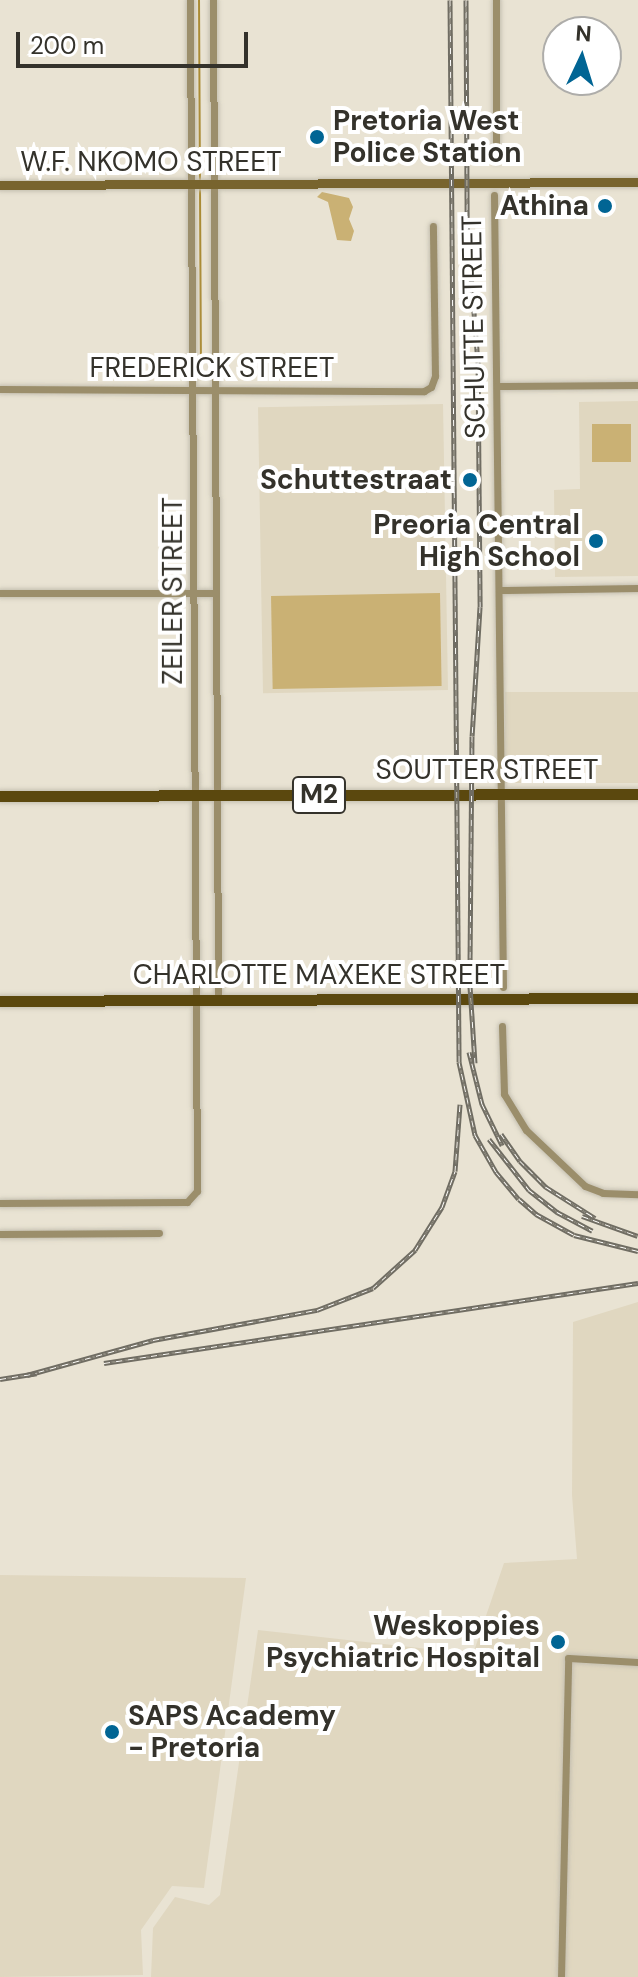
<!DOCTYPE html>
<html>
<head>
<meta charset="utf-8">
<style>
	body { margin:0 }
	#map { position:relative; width:638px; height:1977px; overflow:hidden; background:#e9e3d3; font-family:"DM Sans",sans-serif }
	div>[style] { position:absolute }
	.built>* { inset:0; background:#e0d7c0; transform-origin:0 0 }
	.green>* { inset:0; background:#cab174; transform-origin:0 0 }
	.stream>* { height:2px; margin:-1px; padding:0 1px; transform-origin:1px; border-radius:1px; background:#aa8a30 }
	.roads { filter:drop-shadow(0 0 2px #c5c0b1) drop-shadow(0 0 2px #c5c0b1) }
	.minor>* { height:7px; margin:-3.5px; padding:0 3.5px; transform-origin:3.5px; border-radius:3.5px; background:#9b8e6b }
	.secondary>* { height:9px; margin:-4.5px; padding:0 4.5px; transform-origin:4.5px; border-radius:4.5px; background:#78642e }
	.primary>* { height:11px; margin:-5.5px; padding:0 5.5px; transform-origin:5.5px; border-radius:5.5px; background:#5b480e }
	.rail>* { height:5px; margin-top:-2.5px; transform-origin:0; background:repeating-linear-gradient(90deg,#fff 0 6px,#706d63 0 12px); box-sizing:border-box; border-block:2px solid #706d63 }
	.dots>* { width:22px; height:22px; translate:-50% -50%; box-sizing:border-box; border:4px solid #fff; border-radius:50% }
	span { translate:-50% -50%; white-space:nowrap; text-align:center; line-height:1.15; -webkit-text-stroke:8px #fff; paint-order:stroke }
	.shield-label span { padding:2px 6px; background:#fff; border:2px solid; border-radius:6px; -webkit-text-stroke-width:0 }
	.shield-label { font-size:26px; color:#34322b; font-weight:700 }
	.poi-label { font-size:28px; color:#34322b; font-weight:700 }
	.left { translate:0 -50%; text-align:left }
	.right { translate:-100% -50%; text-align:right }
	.street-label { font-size:28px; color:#34322b }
	.north { position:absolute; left:542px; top:16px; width:80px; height:80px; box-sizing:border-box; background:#fff; border:2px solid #aeadaa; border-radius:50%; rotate:4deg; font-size:22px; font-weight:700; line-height:32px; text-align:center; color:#34322b }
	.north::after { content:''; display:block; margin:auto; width:28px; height:36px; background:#016594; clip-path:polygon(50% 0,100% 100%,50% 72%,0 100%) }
	.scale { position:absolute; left:16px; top:32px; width:232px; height:36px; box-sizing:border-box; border:4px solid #34322b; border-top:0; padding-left:10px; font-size:24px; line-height:28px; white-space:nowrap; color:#34322b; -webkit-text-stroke:6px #fff; paint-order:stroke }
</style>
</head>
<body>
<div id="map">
	<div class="built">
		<i style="clip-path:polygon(638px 401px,638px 576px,555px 577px,554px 490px,580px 489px,579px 402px)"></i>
		<i style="left:443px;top:404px;width:286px;height:185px;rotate:89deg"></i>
		<i style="left:505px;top:692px;width:133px;height:91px"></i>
		<i style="clip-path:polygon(638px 1302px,638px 1977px,151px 1977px,153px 1928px,175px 1897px,209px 1905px,220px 1895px,258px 1630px,473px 1654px,504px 1563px,577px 1559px,572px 1495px,573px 1322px)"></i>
		<i style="clip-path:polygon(0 1575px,246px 1578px,204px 1888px,172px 1886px,141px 1930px,143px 1975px,0 1977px)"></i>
	</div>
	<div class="green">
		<i style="clip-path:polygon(322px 192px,349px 198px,353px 207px,349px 219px,354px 231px,351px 241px,337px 240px,328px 202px,317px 197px)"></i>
		<i style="left:592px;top:424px;width:39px;height:38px"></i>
		<i style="left:440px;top:593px;width:93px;height:169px;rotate:89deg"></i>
	</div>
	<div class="stream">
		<i style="left:199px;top:0;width:182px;rotate:89.7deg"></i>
		<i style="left:200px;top:189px;width:186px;rotate:89.7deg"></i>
	</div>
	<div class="roads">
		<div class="minor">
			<i style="left:213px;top:0;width:999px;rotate:89.71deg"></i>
			<i style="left:496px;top:160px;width:160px;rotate:-90deg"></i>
			<i style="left:494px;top:195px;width:792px;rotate:89.35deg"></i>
			<i style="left:497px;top:386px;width:141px;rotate:-0.4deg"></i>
			<i style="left:0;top:389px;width:424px;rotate:0.3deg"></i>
			<i style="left:424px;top:391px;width:8px;rotate:-30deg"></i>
			<i style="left:431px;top:387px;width:12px;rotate:-70deg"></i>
			<i style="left:435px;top:376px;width:150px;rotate:-90.8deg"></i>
			<i style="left:500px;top:590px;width:138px;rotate:-0.8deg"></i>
			<i style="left:0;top:593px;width:215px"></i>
			<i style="left:502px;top:1026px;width:68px;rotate:88.3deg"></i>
			<i style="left:504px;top:1094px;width:42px;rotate:58.6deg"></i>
			<i style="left:526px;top:1130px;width:81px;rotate:43.5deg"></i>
			<i style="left:585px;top:1186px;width:19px;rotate:21deg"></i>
			<i style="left:603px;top:1193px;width:35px;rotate:2deg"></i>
			<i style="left:0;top:1203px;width:187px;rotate:-0.3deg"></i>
			<i style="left:187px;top:1202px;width:15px;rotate:-48deg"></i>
			<i style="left:197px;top:1191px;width:1191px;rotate:-90.34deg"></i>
			<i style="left:0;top:1234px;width:159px;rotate:-0.4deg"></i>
			<i style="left:561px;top:1977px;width:319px;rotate:-88.7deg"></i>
			<i style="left:568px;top:1658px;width:70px;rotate:3.3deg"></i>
		</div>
		<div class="secondary">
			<i style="left:0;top:185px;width:638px;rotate:-0.27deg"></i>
		</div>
		<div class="primary">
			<i style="left:0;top:796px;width:638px;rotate:-0.18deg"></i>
			<i style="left:0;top:1001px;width:638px;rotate:-0.27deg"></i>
		</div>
	</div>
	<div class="rail">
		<i style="left:450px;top:0;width:1062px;rotate:89.51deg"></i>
		<i style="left:459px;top:1062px;width:75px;rotate:77.6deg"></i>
		<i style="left:475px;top:1135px;width:43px;rotate:60.4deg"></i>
		<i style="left:496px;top:1172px;width:35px;rotate:50deg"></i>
		<i style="left:519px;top:1199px;width:23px;rotate:41deg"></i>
		<i style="left:536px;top:1214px;width:43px;rotate:28.9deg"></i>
		<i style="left:574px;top:1235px;width:66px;rotate:14deg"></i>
		<i style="left:466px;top:0;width:223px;rotate:89.7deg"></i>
		<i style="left:467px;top:223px;width:139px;rotate:85.5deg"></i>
		<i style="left:478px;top:362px;width:245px;rotate:89.5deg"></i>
		<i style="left:480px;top:607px;width:129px;rotate:93.5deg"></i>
		<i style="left:472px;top:736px;width:250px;rotate:90.5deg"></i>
		<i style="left:470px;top:986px;width:77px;rotate:86.3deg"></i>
		<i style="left:469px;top:1052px;width:54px;rotate:76deg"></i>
		<i style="left:482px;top:1104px;width:46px;rotate:64deg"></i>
		<i style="left:501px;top:1134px;width:33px;rotate:55deg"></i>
		<i style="left:520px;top:1161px;width:37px;rotate:45deg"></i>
		<i style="left:546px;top:1187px;width:58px;rotate:32.3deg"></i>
		<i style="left:489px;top:1139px;width:65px;rotate:51.9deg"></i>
		<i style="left:529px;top:1190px;width:36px;rotate:38deg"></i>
		<i style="left:557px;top:1212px;width:40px;rotate:28deg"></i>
		<i style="left:582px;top:1216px;width:59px;rotate:19.7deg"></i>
		<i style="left:104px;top:1363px;width:540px;rotate:-8.52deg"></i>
		<i style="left:27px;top:1375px;width:131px;rotate:-15.5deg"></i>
		<i style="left:153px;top:1340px;width:167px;rotate:-10.4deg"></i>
		<i style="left:317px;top:1310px;width:60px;rotate:-21.4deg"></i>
		<i style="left:373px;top:1288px;width:57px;rotate:-42.1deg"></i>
		<i style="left:415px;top:1250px;width:51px;rotate:-57.9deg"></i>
		<i style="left:442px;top:1207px;width:38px;rotate:-70deg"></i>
		<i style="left:455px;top:1171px;width:67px;rotate:-85.7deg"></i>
		<i style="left:0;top:1379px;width:37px;rotate:-9deg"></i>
	</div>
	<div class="dots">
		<i style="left:317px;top:137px;background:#016594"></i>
		<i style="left:605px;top:206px;background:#016594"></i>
		<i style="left:470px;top:480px;background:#016594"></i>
		<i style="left:596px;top:541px;background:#016594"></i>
		<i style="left:558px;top:1642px;background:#016594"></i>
		<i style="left:112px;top:1732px;background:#016594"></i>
	</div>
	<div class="shield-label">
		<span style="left:319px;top:795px">M2</span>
	</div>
	<div class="poi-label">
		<span class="left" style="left:333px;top:137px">Pretoria West<br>Police Station</span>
		<span class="right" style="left:589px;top:206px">Athina</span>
		<span class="right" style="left:452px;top:480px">Schuttestraat</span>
		<span class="right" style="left:580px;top:541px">Preoria Central<br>High School</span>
		<span class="right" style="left:540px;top:1642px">Weskoppies<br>Psychiatric Hospital</span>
		<span class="left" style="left:128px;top:1732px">SAPS Academy<br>- Pretoria</span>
	</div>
	<div class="street-label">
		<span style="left:151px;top:162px">W.F. NKOMO STREET</span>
		<span style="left:474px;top:327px;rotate:-91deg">SCHUTTE STREET</span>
		<span style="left:212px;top:368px">FREDERICK STREET</span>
		<span style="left:173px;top:591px;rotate:-90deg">ZEILER STREET</span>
		<span style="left:487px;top:770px">SOUTTER STREET</span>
		<span style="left:319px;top:975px">CHARLOTTE MAXEKE STREET</span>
	</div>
	<div class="north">N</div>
	<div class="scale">200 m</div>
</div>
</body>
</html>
